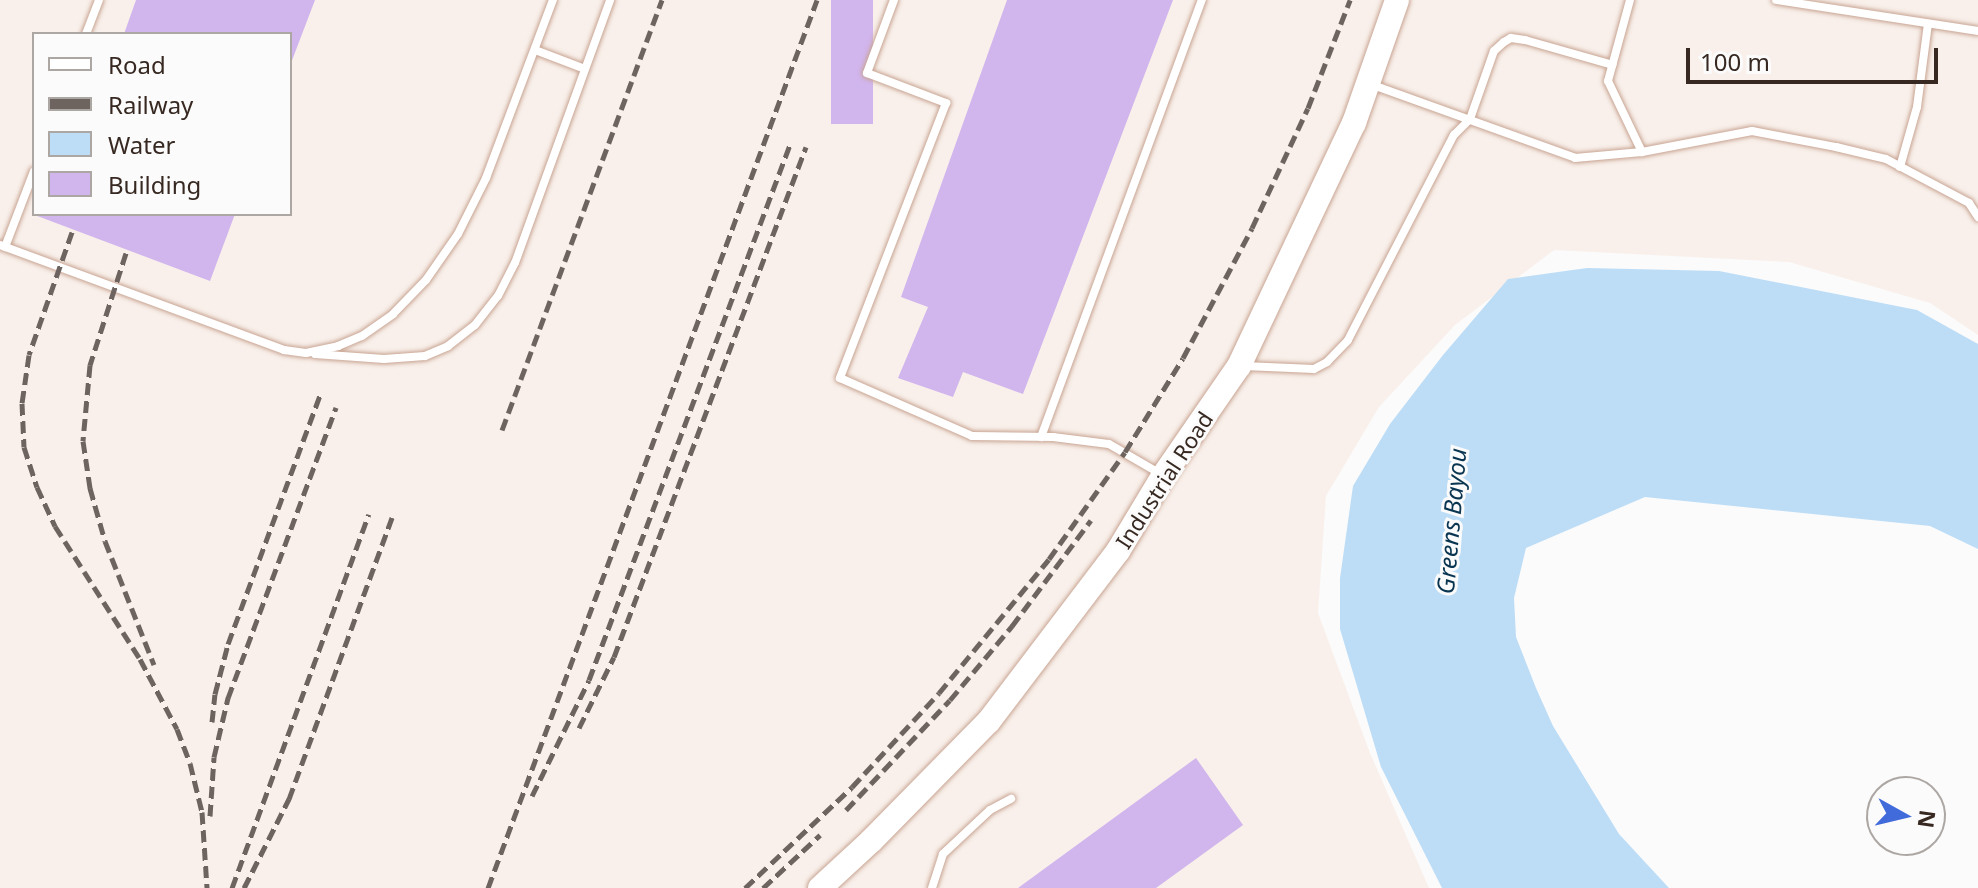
<!DOCTYPE html>
<html>
<head>
<meta charset="utf-8">
<style>
	body { margin:0 }
	#map { position:relative; width:1978px; height:888px; overflow:hidden; background:#fbfbfb; font-family:"Noto Sans",sans-serif }
	div>[style] { position:absolute }
	.built>* { inset:0; background:#f9f0eb }
	.water>* { inset:0; background:#bdddf7 }
	.building>* { inset:0; background:#d1b5ed; transform-origin:0 0 }
	.roads { filter:drop-shadow(0 0 2px #c8a492) drop-shadow(0 0 2px #c8a492) }
	.lane>* { height:8px; margin:-4px; padding:0 4px; transform-origin:4px; border-radius:4px; background:#fff }
	.secondary>* { height:24px; margin:-12px; padding:0 12px; transform-origin:12px; border-radius:12px; background:#fff }
	.rail>* { height:5px; margin-top:-2.5px; transform-origin:0; background:repeating-linear-gradient(90deg,#6e645f 0 12px,transparent 0 18px) }
	span { translate:-50% -50%; white-space:nowrap; text-align:center; line-height:1.15; -webkit-text-stroke:6px #fbfbfb; paint-order:stroke }
	.street-label { font-size:22px; color:#372922 }
	.water-label { font-size:24px; color:#093551; font-style:italic }
	.legend { position:absolute; left:32px; top:32px; width:260px; height:184px; box-sizing:border-box; background:#fbfbfb; border:2px solid #ada7a4; margin:0; padding:10px 14px; list-style:none; font-size:24px; color:#372922 }
	.legend li { display:flex; align-items:center; gap:16px; height:40px }
	.legend b { width:40px; border:2px solid #ada7a4 }
	.north { position:absolute; left:1866px; top:776px; width:80px; height:80px; box-sizing:border-box; background:#fbfbfb; border:2px solid #ada7a4; border-radius:50%; rotate:98deg; font-size:22px; font-weight:700; line-height:32px; text-align:center; color:#372922 }
	.north::after { content:''; display:block; margin:auto; width:28px; height:36px; background:#416adb; clip-path:polygon(50% 0,100% 100%,50% 72%,0 100%) }
	.scale { position:absolute; left:1686px; top:48px; width:252px; height:36px; box-sizing:border-box; border:4px solid #372922; border-top:0; padding-left:10px; font-size:24px; line-height:28px; white-space:nowrap; color:#372922; -webkit-text-stroke:6px #fbfbfb; paint-order:stroke }
</style>
</head>
<body>
<div id="map">
	<div class="built">
		<i style="clip-path:polygon(evenodd,0 0,1978px 0,1978px 335px,1930px 303px,1789px 262px,1554px 250px,1455px 325px,1379px 407px,1326px 496px,1318px 613px,1370px 753px,1429px 888px,0 888px,0 0,34px 34px,290px 34px,290px 214px,34px 214px,34px 34px)"></i>
	</div>
	<div class="water">
		<i style="clip-path:polygon(1587px 268px,1719px 271px,1917px 310px,1978px 344px,1978px 549px,1930px 526px,1645px 497px,1526px 548px,1514px 598px,1516px 637px,1536px 688px,1553px 726px,1619px 834px,1669px 888px,1442px 888px,1381px 767px,1340px 629px,1340px 578px,1353px 486px,1390px 424px,1443px 355px,1508px 279px)"></i>
	</div>
	<div class="building">
		<i style="clip-path:polygon(136px 0,315px 0,291px 63px,290px 34px,124px 34px)"></i>
		<i style="left:831px;top:0;width:42px;height:124px"></i>
		<i style="clip-path:polygon(1007px 0,1173px 0,1023px 394px,963px 372px,953px 397px,898px 378px,928px 307px,901px 297px)"></i>
		<i style="clip-path:polygon(32px 214px,235px 214px,210px 281px)"></i>
		<i style="clip-path:polygon(1196px 758px,1243px 825px,1156px 888px,1018px 888px)"></i>
	</div>
	<div class="roads">
		<div class="lane">
			<i style="left:894px;top:0;width:78px;rotate:110.3deg"></i>
			<i style="left:867px;top:73px;width:85px;rotate:20.8deg"></i>
			<i style="left:946px;top:103px;width:295px;rotate:111.1deg"></i>
			<i style="left:840px;top:378px;width:144px;rotate:23.7deg"></i>
			<i style="left:972px;top:436px;width:81px;rotate:0.7deg"></i>
			<i style="left:1053px;top:437px;width:56px;rotate:7.1deg"></i>
			<i style="left:1109px;top:444px;width:58px;rotate:30.1deg"></i>
			<i style="left:1630px;top:0;width:84px;rotate:105.2deg"></i>
			<i style="left:1608px;top:81px;width:79px;rotate:64.4deg"></i>
			<i style="left:1776px;top:0;width:204px;rotate:8.7deg"></i>
			<i style="left:86px;top:34px;width:36px;rotate:-69deg"></i>
			<i style="left:535px;top:50px;width:53px;rotate:20.8deg"></i>
			<i style="left:1370px;top:84px;width:218px;rotate:19.8deg"></i>
			<i style="left:1575px;top:158px;width:67px;rotate:-5.1deg"></i>
			<i style="left:1642px;top:152px;width:112px;rotate:-10.8deg"></i>
			<i style="left:1752px;top:131px;width:86px;rotate:10.8deg"></i>
			<i style="left:1836px;top:147px;width:51px;rotate:13.5deg"></i>
			<i style="left:1886px;top:159px;width:94px;rotate:27.9deg"></i>
			<i style="left:1969px;top:203px;width:17px;rotate:57deg"></i>
			<i style="left:1900px;top:167px;width:62px;rotate:-74.2deg"></i>
			<i style="left:1917px;top:107px;width:84px;rotate:-82.5deg"></i>
			<i style="left:0;top:245px;width:303px;rotate:20.3deg"></i>
			<i style="left:284px;top:350px;width:22px;rotate:8deg"></i>
			<i style="left:306px;top:353px;width:33px;rotate:-12deg"></i>
			<i style="left:338px;top:346px;width:26px;rotate:-23deg"></i>
			<i style="left:362px;top:336px;width:38px;rotate:-35deg"></i>
			<i style="left:393px;top:314px;width:47px;rotate:-45.9deg"></i>
			<i style="left:426px;top:280px;width:56px;rotate:-55.2deg"></i>
			<i style="left:458px;top:234px;width:63px;rotate:-63.4deg"></i>
			<i style="left:486px;top:178px;width:190px;rotate:-69.4deg"></i>
			<i style="left:5px;top:247px;width:81px;rotate:-69.1deg"></i>
			<i style="left:315px;top:354px;width:69px;rotate:4.1deg"></i>
			<i style="left:384px;top:359px;width:41px;rotate:-4.2deg"></i>
			<i style="left:425px;top:356px;width:25px;rotate:-23deg"></i>
			<i style="left:448px;top:346px;width:34px;rotate:-38deg"></i>
			<i style="left:475px;top:325px;width:37px;rotate:-52deg"></i>
			<i style="left:498px;top:296px;width:37px;rotate:-63deg"></i>
			<i style="left:515px;top:263px;width:280px;rotate:-70.1deg"></i>
			<i style="left:1244px;top:366px;width:70px;rotate:2.5deg"></i>
			<i style="left:1314px;top:369px;width:15px;rotate:-28deg"></i>
			<i style="left:1327px;top:362px;width:30px;rotate:-46deg"></i>
			<i style="left:1348px;top:340px;width:231px;rotate:-62.7deg"></i>
			<i style="left:1454px;top:135px;width:23px;rotate:-45deg"></i>
			<i style="left:1470px;top:119px;width:72px;rotate:-70.6deg"></i>
			<i style="left:1494px;top:51px;width:13px;rotate:-42deg"></i>
			<i style="left:1504px;top:42px;width:8px;rotate:-30deg"></i>
			<i style="left:1511px;top:38px;width:14px;rotate:8deg"></i>
			<i style="left:1525px;top:40px;width:91px;rotate:15.9deg"></i>
			<i style="left:1041px;top:437px;width:466px;rotate:-69.8deg"></i>
			<i style="left:932px;top:888px;width:36px;rotate:-72deg"></i>
			<i style="left:943px;top:854px;width:64px;rotate:-43.1deg"></i>
			<i style="left:990px;top:810px;width:24px;rotate:-28deg"></i>
		</div>
		<div class="secondary">
			<i style="left:820px;top:888px;width:69px;rotate:-42.7deg"></i>
			<i style="left:871px;top:841px;width:168px;rotate:-45.5deg"></i>
			<i style="left:989px;top:721px;width:213px;rotate:-52.8deg"></i>
			<i style="left:1118px;top:551px;width:87px;rotate:-59deg"></i>
			<i style="left:1163px;top:476px;width:134px;rotate:-55.4deg"></i>
			<i style="left:1239px;top:366px;width:269px;rotate:-64.7deg"></i>
			<i style="left:1354px;top:123px;width:130px;rotate:-70.7deg"></i>
		</div>
	</div>
	<div class="rail">
		<i style="left:72px;top:232px;width:130px;rotate:109.3deg"></i>
		<i style="left:29px;top:355px;width:49px;rotate:98.3deg"></i>
		<i style="left:22px;top:403px;width:44px;rotate:87.4deg"></i>
		<i style="left:24px;top:447px;width:42px;rotate:72deg"></i>
		<i style="left:37px;top:487px;width:43px;rotate:65.2deg"></i>
		<i style="left:55px;top:526px;width:158px;rotate:57.4deg"></i>
		<i style="left:140px;top:659px;width:79px;rotate:62.1deg"></i>
		<i style="left:177px;top:729px;width:36px;rotate:69deg"></i>
		<i style="left:190px;top:763px;width:50px;rotate:76.2deg"></i>
		<i style="left:202px;top:812px;width:76px;rotate:86.2deg"></i>
		<i style="left:126px;top:253px;width:118px;rotate:107.8deg"></i>
		<i style="left:90px;top:365px;width:76px;rotate:95.3deg"></i>
		<i style="left:83px;top:441px;width:48px;rotate:81.5deg"></i>
		<i style="left:90px;top:488px;width:55px;rotate:74.2deg"></i>
		<i style="left:105px;top:541px;width:133px;rotate:68.4deg"></i>
		<i style="left:502px;top:430px;width:459px;rotate:-69.6deg"></i>
		<i style="left:212px;top:722px;width:28px;rotate:-84deg"></i>
		<i style="left:215px;top:694px;width:52px;rotate:-75.4deg"></i>
		<i style="left:228px;top:644px;width:269px;rotate:-69.7deg"></i>
		<i style="left:579px;top:728px;width:79px;rotate:-63.8deg"></i>
		<i style="left:614px;top:657px;width:545px;rotate:-69.37deg"></i>
		<i style="left:532px;top:796px;width:129px;rotate:-63.8deg"></i>
		<i style="left:589px;top:680px;width:575px;rotate:-69.42deg"></i>
		<i style="left:846px;top:810px;width:151px;rotate:-46.6deg"></i>
		<i style="left:950px;top:700px;width:97px;rotate:-50deg"></i>
		<i style="left:1012px;top:626px;width:132px;rotate:-53.3deg"></i>
		<i style="left:210px;top:816px;width:59px;rotate:-86.1deg"></i>
		<i style="left:214px;top:757px;width:61px;rotate:-76.7deg"></i>
		<i style="left:228px;top:698px;width:310px;rotate:-69.6deg"></i>
		<i style="left:232px;top:888px;width:398px;rotate:-69.9deg"></i>
		<i style="left:244px;top:888px;width:100px;rotate:-63.2deg"></i>
		<i style="left:289px;top:799px;width:300px;rotate:-69.9deg"></i>
		<i style="left:488px;top:888px;width:947px;rotate:-69.67deg"></i>
		<i style="left:745px;top:888px;width:147px;rotate:-43.3deg"></i>
		<i style="left:852px;top:787px;width:128px;rotate:-47.2deg"></i>
		<i style="left:939px;top:693px;width:173px;rotate:-50.6deg"></i>
		<i style="left:1049px;top:559px;width:131px;rotate:-54.6deg"></i>
		<i style="left:1125px;top:452px;width:110px;rotate:-58.3deg"></i>
		<i style="left:1183px;top:358px;width:147px;rotate:-62deg"></i>
		<i style="left:1252px;top:228px;width:132px;rotate:-65deg"></i>
		<i style="left:1308px;top:108px;width:116px;rotate:-68.7deg"></i>
		<i style="left:763px;top:888px;width:78px;rotate:-42.9deg"></i>
	</div>
	<div class="street-label">
		<span style="left:1164px;top:480px;rotate:-57deg">Industrial Road</span>
	</div>
	<div class="water-label">
		<span style="left:1451px;top:521px;rotate:-85deg">Greens Bayou</span>
	</div>
	<ul class="legend">
	<li><b style="height:10px;background:#fff"></b>Road</li>
	<li><b style="height:10px;background:#6e645f"></b>Railway</li>
	<li><b style="height:22px;background:#bdddf7"></b>Water</li>
	<li><b style="height:22px;background:#d1b5ed"></b>Building</li>
	</ul>
	<div class="north">N</div>
	<div class="scale">100 m</div>
</div>
</body>
</html>
